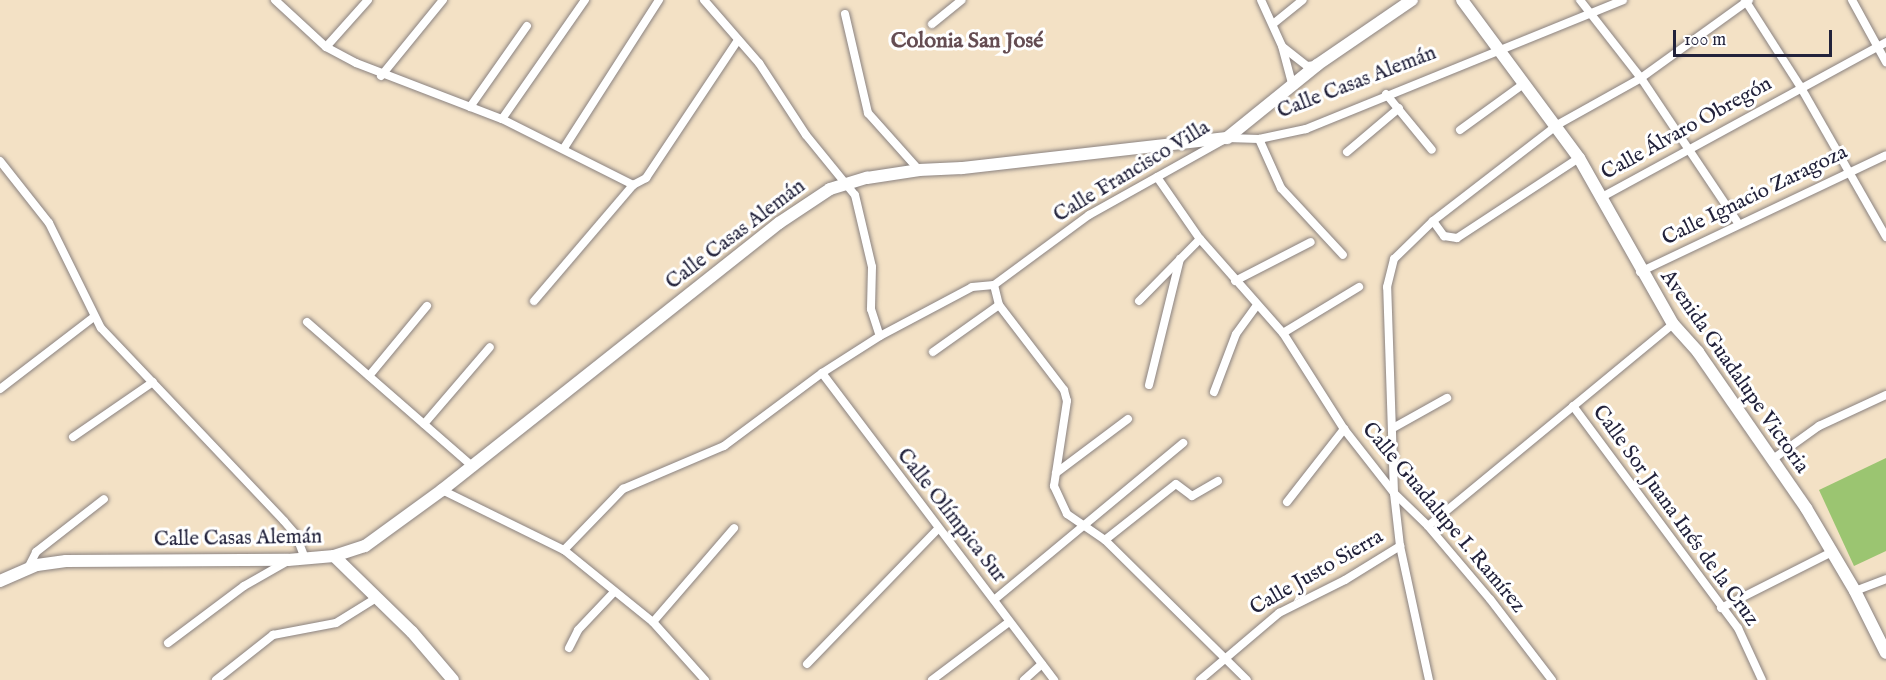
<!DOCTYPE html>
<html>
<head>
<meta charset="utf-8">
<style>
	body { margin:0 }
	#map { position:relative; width:1886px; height:680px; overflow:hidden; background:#f3e1c5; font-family:"IM FELL English",serif }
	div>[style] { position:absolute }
	.green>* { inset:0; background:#9bc571 }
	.roads { filter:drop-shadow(0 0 2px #8a8280) drop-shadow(0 0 2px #8a8280) }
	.street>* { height:8px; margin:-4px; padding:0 4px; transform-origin:4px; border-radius:4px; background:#fff }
	.secondary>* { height:12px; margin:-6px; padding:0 6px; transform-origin:6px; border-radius:6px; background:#fff }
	span { translate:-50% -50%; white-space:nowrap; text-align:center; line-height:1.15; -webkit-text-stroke:6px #fff; paint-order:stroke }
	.street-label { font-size:21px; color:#22223b }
	.neighbourhood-label { font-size:22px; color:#654d52; font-weight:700 }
	.scale { position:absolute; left:1673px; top:30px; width:159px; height:27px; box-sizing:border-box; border:3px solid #22223b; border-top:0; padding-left:8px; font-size:18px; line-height:21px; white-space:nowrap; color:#22223b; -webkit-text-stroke:4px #fff; paint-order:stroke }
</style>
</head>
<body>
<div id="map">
	<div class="green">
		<i style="clip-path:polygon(1886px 458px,1886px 551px,1854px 566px,1819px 490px)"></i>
	</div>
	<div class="roads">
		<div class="street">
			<i style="left:275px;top:0;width:69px;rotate:42.7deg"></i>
			<i style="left:326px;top:47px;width:34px;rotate:28deg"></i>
			<i style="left:356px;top:63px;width:156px;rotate:21deg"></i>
			<i style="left:502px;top:119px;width:147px;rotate:26.7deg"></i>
			<i style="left:633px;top:185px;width:15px;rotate:-28deg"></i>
			<i style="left:646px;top:178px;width:166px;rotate:-56.3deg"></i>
			<i style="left:704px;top:0;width:84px;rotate:48.9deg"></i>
			<i style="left:759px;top:63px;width:86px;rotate:56.9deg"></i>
			<i style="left:806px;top:135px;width:77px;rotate:50.8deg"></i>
			<i style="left:855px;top:195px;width:74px;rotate:76.7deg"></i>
			<i style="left:872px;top:267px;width:42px;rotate:91.4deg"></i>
			<i style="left:871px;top:309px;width:28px;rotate:72deg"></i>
			<i style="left:1261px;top:0;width:51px;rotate:65.5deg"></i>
			<i style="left:1282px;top:46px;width:39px;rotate:75deg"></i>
			<i style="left:1580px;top:0;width:99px;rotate:52deg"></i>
			<i style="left:1641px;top:78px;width:174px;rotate:56.2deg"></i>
			<i style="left:1745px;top:0;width:102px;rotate:57.4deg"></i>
			<i style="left:1800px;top:86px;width:174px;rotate:60.3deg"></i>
			<i style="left:1852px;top:0;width:71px;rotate:61.3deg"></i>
			<i style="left:845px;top:14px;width:102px;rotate:76.9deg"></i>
			<i style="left:868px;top:113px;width:76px;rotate:48.2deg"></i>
			<i style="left:932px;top:24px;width:38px;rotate:-39deg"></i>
			<i style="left:1273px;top:24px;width:38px;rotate:-39deg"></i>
			<i style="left:326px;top:47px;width:63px;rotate:-48.2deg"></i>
			<i style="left:1284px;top:48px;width:29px;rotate:38deg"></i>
			<i style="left:1307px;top:66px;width:9px;rotate:-6deg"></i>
			<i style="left:381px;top:76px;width:98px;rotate:-50.8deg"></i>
			<i style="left:1386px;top:94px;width:72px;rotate:50.6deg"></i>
			<i style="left:470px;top:107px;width:99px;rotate:-54.9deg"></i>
			<i style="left:502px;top:119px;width:145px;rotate:-55.1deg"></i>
			<i style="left:1460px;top:130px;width:80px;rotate:-35.9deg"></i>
			<i style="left:1259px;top:139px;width:54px;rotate:65.8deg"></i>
			<i style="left:1281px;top:188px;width:91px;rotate:47.2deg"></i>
			<i style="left:564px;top:148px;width:176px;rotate:-57.3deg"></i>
			<i style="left:1347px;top:152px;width:68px;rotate:-40.2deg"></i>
			<i style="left:0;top:161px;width:79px;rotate:51.7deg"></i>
			<i style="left:49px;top:223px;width:117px;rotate:63.7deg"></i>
			<i style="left:101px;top:328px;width:266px;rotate:46.5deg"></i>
			<i style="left:284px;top:521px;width:18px;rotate:49deg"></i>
			<i style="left:296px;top:535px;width:26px;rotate:69deg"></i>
			<i style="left:1157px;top:177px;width:75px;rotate:55.3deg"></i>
			<i style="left:1200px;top:239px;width:125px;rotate:48.6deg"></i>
			<i style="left:1283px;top:333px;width:114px;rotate:57.6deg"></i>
			<i style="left:1344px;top:429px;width:81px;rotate:52deg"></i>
			<i style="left:1394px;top:493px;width:47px;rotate:44.1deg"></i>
			<i style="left:1428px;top:526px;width:96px;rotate:49.7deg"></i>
			<i style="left:1490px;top:599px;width:102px;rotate:52.6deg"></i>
			<i style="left:1602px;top:197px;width:324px;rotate:-28.6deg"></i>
			<i style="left:1433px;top:221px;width:19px;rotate:54deg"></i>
			<i style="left:1444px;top:236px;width:13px;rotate:9deg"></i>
			<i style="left:1457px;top:238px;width:146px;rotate:-33.3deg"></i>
			<i style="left:1640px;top:272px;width:272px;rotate:-25.4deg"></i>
			<i style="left:1235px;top:281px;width:85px;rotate:-27.2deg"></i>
			<i style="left:994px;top:285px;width:21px;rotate:76deg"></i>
			<i style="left:999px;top:305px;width:107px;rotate:52.6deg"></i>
			<i style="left:1064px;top:390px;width:11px;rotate:75deg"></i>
			<i style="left:1067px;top:401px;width:86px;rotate:98.7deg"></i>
			<i style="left:1054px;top:486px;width:31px;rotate:65deg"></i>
			<i style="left:1067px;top:514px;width:46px;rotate:34.4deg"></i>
			<i style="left:1105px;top:540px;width:199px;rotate:44.6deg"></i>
			<i style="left:534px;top:301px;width:153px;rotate:-49.5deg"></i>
			<i style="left:1139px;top:301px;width:87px;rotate:-45.5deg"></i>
			<i style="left:307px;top:322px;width:219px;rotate:41.1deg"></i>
			<i style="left:1283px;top:333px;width:89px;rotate:-31.2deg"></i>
			<i style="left:933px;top:352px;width:81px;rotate:-35.5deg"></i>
			<i style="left:822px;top:373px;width:385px;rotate:52.9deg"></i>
			<i style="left:369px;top:376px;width:91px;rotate:-50.4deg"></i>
			<i style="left:1149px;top:385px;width:130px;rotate:-76.2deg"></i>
			<i style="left:0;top:389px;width:118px;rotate:-37.5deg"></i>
			<i style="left:1214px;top:392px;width:62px;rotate:-69.2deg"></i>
			<i style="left:1236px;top:334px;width:36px;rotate:-54deg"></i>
			<i style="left:1573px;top:406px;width:277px;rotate:53.4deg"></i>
			<i style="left:1738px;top:628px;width:57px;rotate:65.2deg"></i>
			<i style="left:424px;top:424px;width:101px;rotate:-49.4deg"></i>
			<i style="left:1393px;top:428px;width:62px;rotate:-29.1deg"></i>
			<i style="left:73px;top:437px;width:97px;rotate:-34.5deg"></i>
			<i style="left:1773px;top:459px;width:57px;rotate:-35.7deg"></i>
			<i style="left:1819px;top:426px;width:74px;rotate:-24.8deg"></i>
			<i style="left:1056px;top:473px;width:90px;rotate:-36.9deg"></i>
			<i style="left:442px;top:490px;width:136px;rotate:26.2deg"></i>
			<i style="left:564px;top:550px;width:114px;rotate:39deg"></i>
			<i style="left:653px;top:622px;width:78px;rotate:48.1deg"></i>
			<i style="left:1287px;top:502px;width:93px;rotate:-52deg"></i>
			<i style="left:1428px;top:526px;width:318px;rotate:-39.5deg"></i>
			<i style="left:1105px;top:540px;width:90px;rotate:-38.3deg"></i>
			<i style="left:1176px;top:484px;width:20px;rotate:37deg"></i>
			<i style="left:1192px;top:496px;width:30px;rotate:-30deg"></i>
			<i style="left:564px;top:550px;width:85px;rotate:-46deg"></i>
			<i style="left:623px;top:489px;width:110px;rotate:-23.1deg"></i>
			<i style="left:724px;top:446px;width:122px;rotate:-36.7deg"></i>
			<i style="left:822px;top:373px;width:69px;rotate:-32.5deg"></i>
			<i style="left:880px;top:336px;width:104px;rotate:-28deg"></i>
			<i style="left:972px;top:287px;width:22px;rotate:-5deg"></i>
			<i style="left:994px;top:285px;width:118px;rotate:-36.4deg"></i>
			<i style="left:1089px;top:215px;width:158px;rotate:-29.2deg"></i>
			<i style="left:1227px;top:138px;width:32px;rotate:2deg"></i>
			<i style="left:1259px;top:139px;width:48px;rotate:-12deg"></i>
			<i style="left:1306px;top:129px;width:342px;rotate:-22.1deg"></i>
			<i style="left:28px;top:568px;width:18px;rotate:-63deg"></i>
			<i style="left:36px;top:552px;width:86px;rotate:-37.9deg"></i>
			<i style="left:1855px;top:591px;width:33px;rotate:-21deg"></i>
			<i style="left:994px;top:600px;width:246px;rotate:-39.7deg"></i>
			<i style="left:1721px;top:608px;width:124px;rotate:-26.8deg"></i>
			<i style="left:653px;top:622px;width:124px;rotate:-49.2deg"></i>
			<i style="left:168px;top:643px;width:95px;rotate:-36.9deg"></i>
			<i style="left:244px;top:586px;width:51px;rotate:-29.6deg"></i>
			<i style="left:569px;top:648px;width:20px;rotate:-63deg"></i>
			<i style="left:578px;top:630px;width:52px;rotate:-46.5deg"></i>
			<i style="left:807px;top:664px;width:187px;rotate:-45.9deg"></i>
			<i style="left:216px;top:680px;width:73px;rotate:-38.3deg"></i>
			<i style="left:273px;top:635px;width:64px;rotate:-10.8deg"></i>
			<i style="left:336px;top:623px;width:49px;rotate:-31.8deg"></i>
			<i style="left:932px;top:680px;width:96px;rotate:-37deg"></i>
			<i style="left:1024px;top:680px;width:24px;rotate:-42deg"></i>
			<i style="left:1200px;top:680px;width:104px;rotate:-40.3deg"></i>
			<i style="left:1279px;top:613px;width:74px;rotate:-26.6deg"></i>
			<i style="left:1345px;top:580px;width:65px;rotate:-31.7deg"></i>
			<i style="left:1429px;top:680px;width:137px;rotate:-102.2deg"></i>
			<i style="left:1400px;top:546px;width:53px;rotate:-96.5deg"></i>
			<i style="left:1394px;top:493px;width:206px;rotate:-91.9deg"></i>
			<i style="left:1387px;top:287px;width:29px;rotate:-76deg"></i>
			<i style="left:1394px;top:259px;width:54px;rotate:-44.3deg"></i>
			<i style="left:1433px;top:221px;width:157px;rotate:-37.7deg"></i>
			<i style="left:1557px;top:125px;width:96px;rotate:-29.2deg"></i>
			<i style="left:1641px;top:78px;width:133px;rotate:-35.8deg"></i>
		</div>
		<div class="secondary">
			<i style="left:1462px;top:0;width:197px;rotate:53.5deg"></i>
			<i style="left:1579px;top:158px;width:191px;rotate:60.5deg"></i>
			<i style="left:1673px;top:324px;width:38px;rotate:48deg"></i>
			<i style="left:1698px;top:352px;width:190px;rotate:55.3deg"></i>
			<i style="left:1806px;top:508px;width:96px;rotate:59.4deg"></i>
			<i style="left:1855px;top:591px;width:69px;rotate:63.4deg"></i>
			<i style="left:334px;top:556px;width:109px;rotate:44.3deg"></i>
			<i style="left:412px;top:632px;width:63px;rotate:49.5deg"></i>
			<i style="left:0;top:581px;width:40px;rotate:-23.4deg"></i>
			<i style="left:37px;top:565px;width:29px;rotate:-8deg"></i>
			<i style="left:66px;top:561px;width:222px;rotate:-0.3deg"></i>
			<i style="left:288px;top:560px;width:46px;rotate:-5deg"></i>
			<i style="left:334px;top:556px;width:33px;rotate:-18deg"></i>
			<i style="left:365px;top:546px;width:95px;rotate:-36deg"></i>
			<i style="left:442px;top:490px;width:430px;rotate:-38.4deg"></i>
			<i style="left:779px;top:223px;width:61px;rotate:-33.7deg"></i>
			<i style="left:830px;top:189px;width:39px;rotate:-17deg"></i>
			<i style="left:867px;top:178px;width:53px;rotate:-8.7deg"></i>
			<i style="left:919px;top:170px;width:43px;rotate:-2.7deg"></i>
			<i style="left:962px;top:168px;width:267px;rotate:-6.5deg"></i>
			<i style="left:1227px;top:138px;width:116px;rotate:-39deg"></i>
			<i style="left:1317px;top:65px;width:115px;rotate:-34.4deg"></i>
		</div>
	</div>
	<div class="street-label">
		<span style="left:1357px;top:83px;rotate:-21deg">Calle Casas Alemán</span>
		<span style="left:1687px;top:129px;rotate:-29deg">Calle Álvaro Obregón</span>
		<span style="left:1132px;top:172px;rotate:-31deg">Calle Francisco Villa</span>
		<span style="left:1755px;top:196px;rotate:-26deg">Calle Ignacio Zaragoza</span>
		<span style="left:736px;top:235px;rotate:-37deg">Calle Casas Alemán</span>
		<span style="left:1734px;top:372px;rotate:55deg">Avenida Guadalupe Victoria</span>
		<span style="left:951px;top:516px;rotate:52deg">Calle Olímpica Sur</span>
		<span style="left:1675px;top:516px;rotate:54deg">Calle Sor Juana Inés de la Cruz</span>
		<span style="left:1443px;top:518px;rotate:50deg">Calle Guadalupe I. Ramírez</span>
		<span style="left:238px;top:539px;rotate:-1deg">Calle Casas Alemán</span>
		<span style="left:1317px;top:573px;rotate:-30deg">Calle Justo Sierra</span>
	</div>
	<div class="neighbourhood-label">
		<span style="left:967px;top:42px">Colonia San José</span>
	</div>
	<div class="scale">100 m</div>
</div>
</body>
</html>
